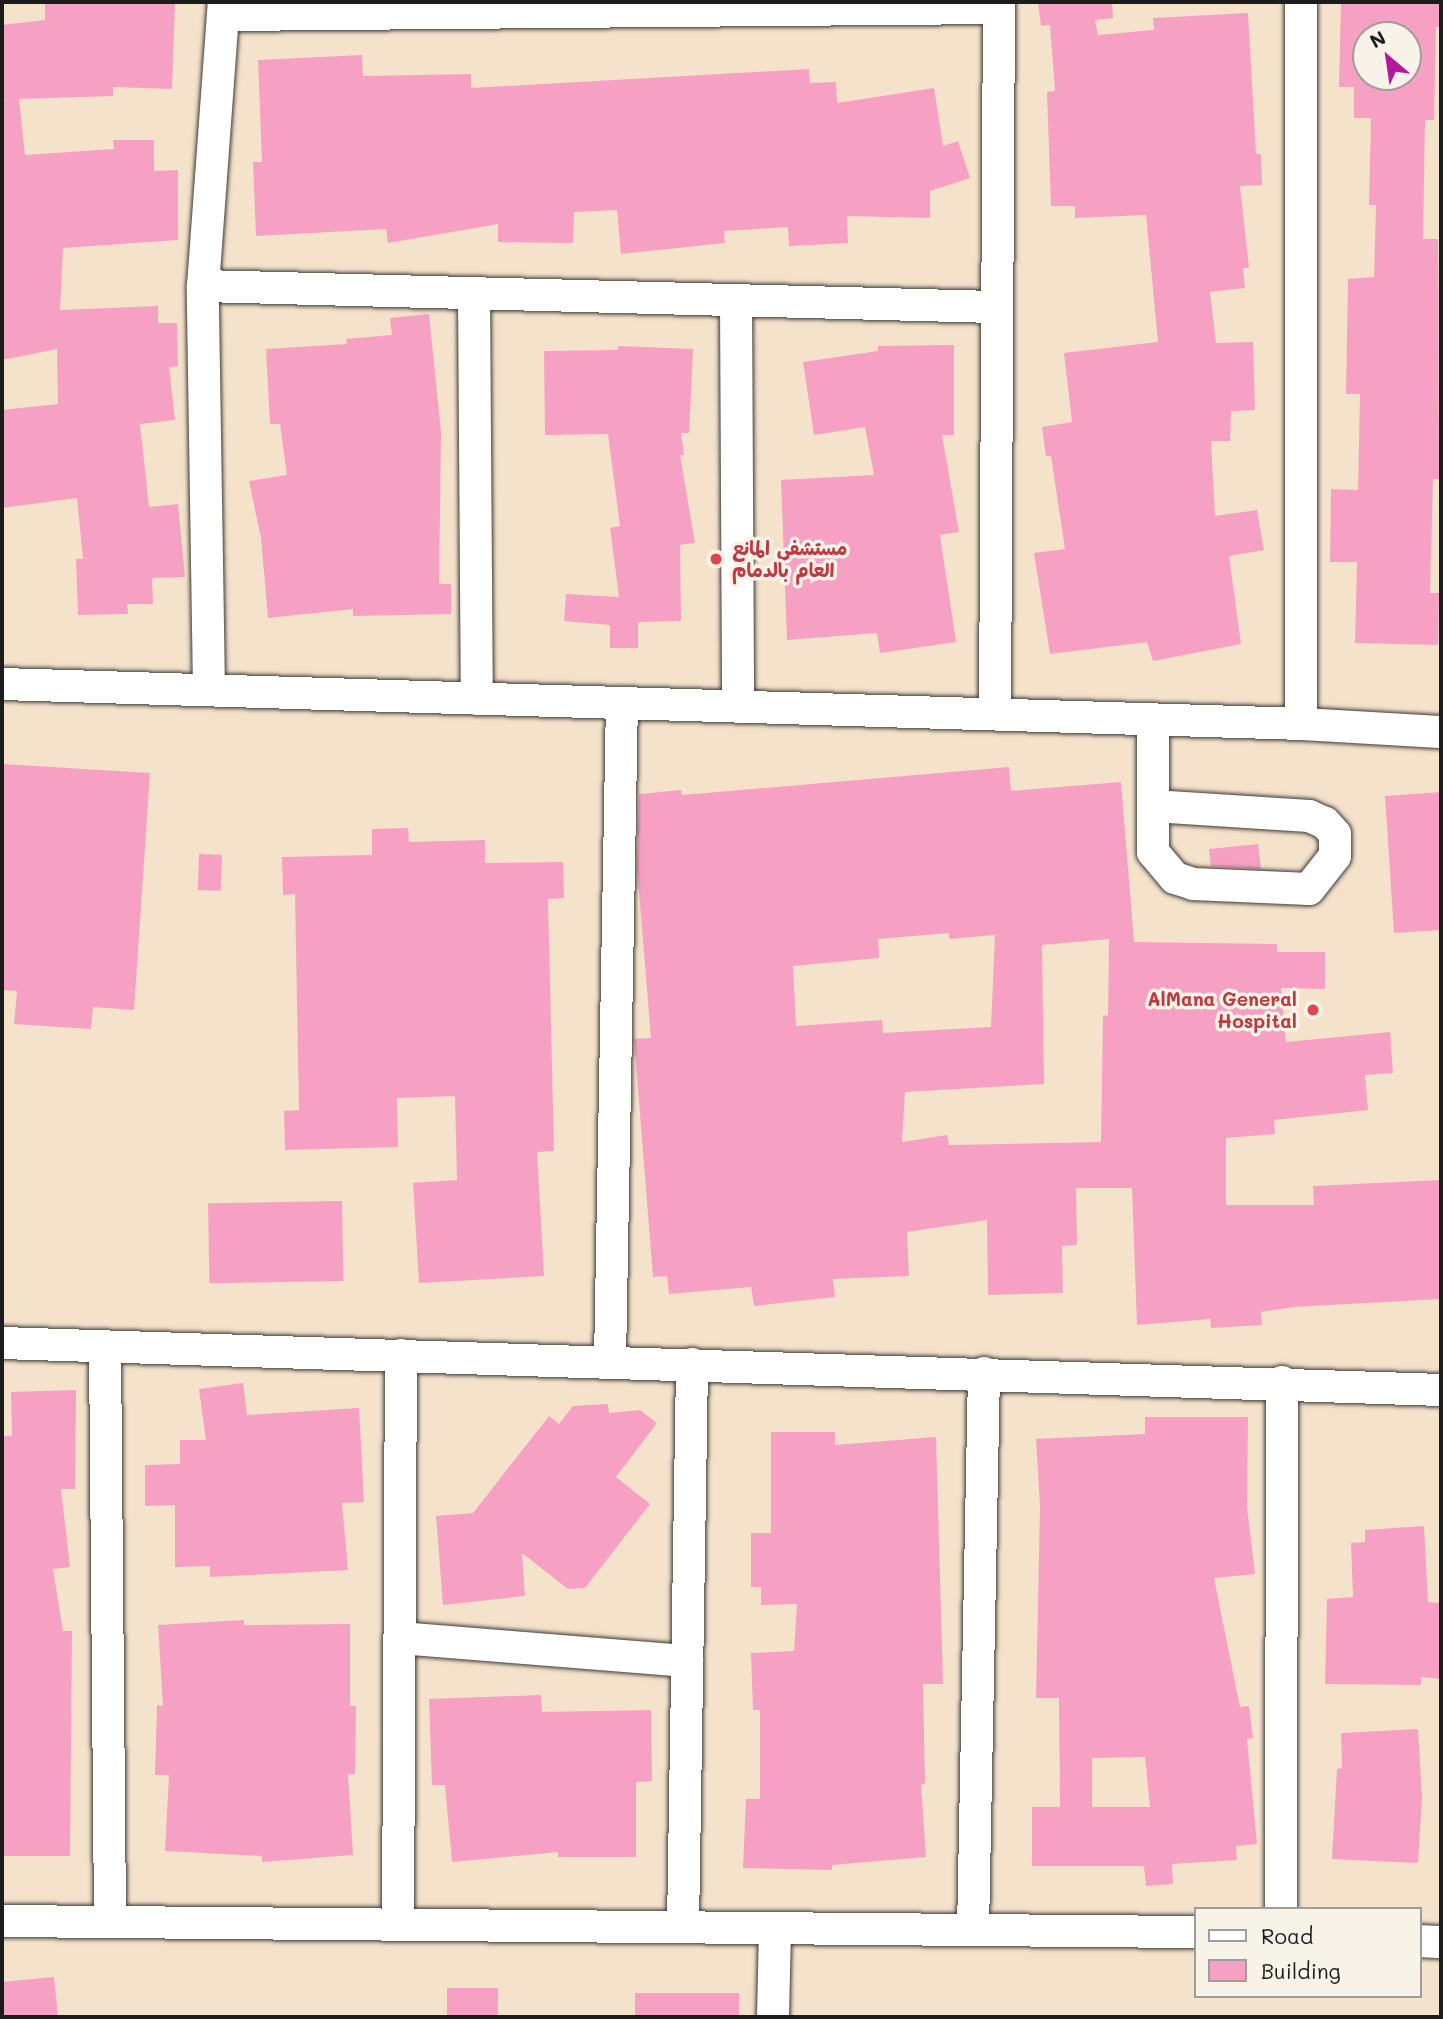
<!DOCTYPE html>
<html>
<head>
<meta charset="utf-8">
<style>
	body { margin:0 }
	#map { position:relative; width:1443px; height:2019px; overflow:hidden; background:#f5e2cb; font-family:Mali,"Playpen Sans Arabic",sans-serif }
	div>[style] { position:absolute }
	.building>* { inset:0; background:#f6a1c4; transform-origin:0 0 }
	.roads { filter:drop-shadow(0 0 2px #3d3a36) drop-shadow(0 0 2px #3d3a36) }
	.minor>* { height:32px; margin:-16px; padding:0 16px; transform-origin:16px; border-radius:16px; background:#fff }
	.dots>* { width:19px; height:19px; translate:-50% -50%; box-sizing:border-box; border:4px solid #f7f3e8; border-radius:50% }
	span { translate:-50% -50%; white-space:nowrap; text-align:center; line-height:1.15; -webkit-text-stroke:7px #f7f3e8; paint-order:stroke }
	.health-label { font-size:19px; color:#be3a42; font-weight:700 }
	.left { translate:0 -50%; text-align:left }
	.right { translate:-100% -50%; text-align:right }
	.frame { position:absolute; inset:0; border:4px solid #1c1c1c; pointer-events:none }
	.legend { position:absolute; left:1194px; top:1907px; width:228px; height:91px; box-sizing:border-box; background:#f7f3e8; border:2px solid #9f9d96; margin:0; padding:9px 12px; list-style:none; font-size:21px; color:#1c1c1c }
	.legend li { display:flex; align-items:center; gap:14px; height:35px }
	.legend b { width:35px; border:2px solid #9f9d96 }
	.north { position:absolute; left:1352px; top:21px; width:70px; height:70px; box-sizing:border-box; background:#f7f3e8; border:2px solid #9f9d96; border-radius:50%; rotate:331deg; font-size:19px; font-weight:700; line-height:28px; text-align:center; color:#1c1c1c }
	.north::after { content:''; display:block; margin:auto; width:24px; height:32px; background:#b5179e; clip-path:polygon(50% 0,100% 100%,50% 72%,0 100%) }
</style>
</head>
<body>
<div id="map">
	<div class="building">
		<i style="clip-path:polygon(45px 2px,175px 2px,172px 89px,113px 87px,113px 96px,19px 99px,25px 155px,114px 149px,113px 140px,154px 140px,154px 171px,178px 170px,178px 240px,63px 248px,60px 310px,158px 306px,158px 323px,177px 323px,178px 366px,169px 367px,175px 420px,140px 424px,149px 507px,178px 504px,185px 577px,152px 578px,153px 604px,127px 604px,128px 614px,78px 615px,76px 559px,83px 559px,77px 498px,2px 508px,2px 410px,58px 404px,57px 349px,2px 360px,2px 100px,8px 99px,2px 99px,2px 25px,45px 20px)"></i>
		<i style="clip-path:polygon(1038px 2px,1112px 2px,1113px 18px,1095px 20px,1098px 35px,1154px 30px,1153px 18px,1248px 13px,1256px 154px,1261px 154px,1262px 185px,1240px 186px,1249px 268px,1243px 268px,1245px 288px,1210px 292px,1216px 343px,1253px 342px,1255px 410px,1231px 411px,1230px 441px,1211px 441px,1215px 516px,1257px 510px,1264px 550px,1229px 556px,1241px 644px,1153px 661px,1147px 642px,1050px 654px,1034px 553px,1065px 549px,1051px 456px,1046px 456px,1042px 427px,1072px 422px,1064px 353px,1158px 342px,1146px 215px,1075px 218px,1075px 206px,1051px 206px,1047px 92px,1055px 91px,1050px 25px,1041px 26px)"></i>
		<i style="clip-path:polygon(evenodd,1341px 2px,1441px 2px,1441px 27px,1436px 27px,1434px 120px,1425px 120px,1423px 239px,1438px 239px,1439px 479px,1433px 479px,1430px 593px,1439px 593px,1438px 645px,1355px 643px,1357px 562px,1330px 562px,1331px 489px,1358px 490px,1360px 394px,1346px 394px,1348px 279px,1374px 277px,1376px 205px,1369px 205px,1371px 118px,1354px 118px,1354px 87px,1339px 87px,1341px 2px,1366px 35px,1408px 35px,1408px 77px,1366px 77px,1366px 35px)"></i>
		<i style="clip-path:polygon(362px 55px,363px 76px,471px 74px,471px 88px,809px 69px,810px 83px,836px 82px,837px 103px,934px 88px,943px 146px,958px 141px,970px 178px,930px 191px,930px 218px,847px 216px,848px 243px,789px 246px,788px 227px,724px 231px,725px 243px,621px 254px,617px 210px,574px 212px,573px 243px,498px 242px,498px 224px,388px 243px,386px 229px,256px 236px,253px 162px,262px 162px,258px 60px)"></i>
		<i style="clip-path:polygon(429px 314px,441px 432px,439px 584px,451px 584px,451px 614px,353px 616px,353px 609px,268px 618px,261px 538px,249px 481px,287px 475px,280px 424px,270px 424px,266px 349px,347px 344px,346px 339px,392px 335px,390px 318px)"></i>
		<i style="clip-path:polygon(954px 345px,954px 435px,942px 435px,959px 532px,940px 535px,956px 642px,880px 653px,877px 633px,787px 640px,781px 480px,874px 475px,865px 427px,814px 435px,803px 362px,878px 351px,878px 346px)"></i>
		<i style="clip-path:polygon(618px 346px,693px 349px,689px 433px,681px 433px,684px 455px,680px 455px,695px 543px,680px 545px,681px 621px,638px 622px,638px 648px,610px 648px,610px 625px,564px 621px,566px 594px,619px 597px,610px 528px,620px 526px,608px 434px,545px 435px,544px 351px,618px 350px)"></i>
		<i style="clip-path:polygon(2px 764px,150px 773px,134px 1010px,93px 1007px,91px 1029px,14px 1024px,17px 991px,2px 990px)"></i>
		<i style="clip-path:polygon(evenodd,1009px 767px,1011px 791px,1121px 782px,1134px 942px,1277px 944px,1277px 952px,1325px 952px,1325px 989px,1281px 988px,1286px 1042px,1390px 1032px,1393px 1073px,1365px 1075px,1368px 1110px,1274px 1120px,1275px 1134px,1226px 1138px,1226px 1205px,1314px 1205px,1313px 1186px,1441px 1180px,1441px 1299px,1294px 1307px,1261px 1312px,1262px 1325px,1211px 1328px,1210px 1319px,1137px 1325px,1132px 1188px,1076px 1188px,1077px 1245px,1062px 1246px,1063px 1293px,988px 1295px,987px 1220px,907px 1232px,909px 1276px,833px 1279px,835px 1297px,754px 1306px,751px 1287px,669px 1294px,667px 1276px,653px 1277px,634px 1039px,651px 1038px,637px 867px,639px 794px,681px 790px,682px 795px,1009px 767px,949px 933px,949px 939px,995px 935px,991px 1027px,883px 1033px,882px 1020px,796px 1026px,793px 966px,879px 958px,878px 939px,949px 933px,1009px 767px,1109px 939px,1108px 1016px,1103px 1015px,1101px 1142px,949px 1145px,947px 1135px,902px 1142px,905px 1092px,1044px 1084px,1042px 945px,1109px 939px)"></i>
		<i style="clip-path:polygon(1441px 792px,1441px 930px,1394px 933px,1385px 796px)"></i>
		<i style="clip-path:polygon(408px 828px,409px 842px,485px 840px,485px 863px,563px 862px,564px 898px,548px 899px,554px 1151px,537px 1152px,544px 1276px,419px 1283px,413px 1183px,457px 1180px,455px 1096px,397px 1098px,398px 1147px,285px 1150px,284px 1111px,299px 1110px,295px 894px,283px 895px,282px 857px,372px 855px,372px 829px)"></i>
		<i style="clip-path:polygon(1258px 844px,1261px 869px,1211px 866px,1209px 849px)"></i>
		<i style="left:199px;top:854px;width:23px;height:36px;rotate:2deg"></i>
		<i style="left:342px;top:1201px;width:80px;height:134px;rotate:89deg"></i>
		<i style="clip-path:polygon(243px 1383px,247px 1415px,359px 1408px,364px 1502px,342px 1503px,348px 1570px,210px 1577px,210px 1566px,175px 1567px,175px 1505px,145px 1506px,145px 1465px,180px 1464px,180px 1440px,206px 1440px,199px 1389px)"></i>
		<i style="clip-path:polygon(76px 1390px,75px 1489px,61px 1489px,70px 1567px,53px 1569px,63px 1631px,72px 1631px,70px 1856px,2px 1856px,2px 1436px,12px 1436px,11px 1392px)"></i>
		<i style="clip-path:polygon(608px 1404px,609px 1413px,640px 1410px,657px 1423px,616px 1477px,650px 1504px,585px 1588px,568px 1589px,522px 1553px,525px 1596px,443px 1605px,436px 1516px,473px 1513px,549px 1416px,559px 1424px,573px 1406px)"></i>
		<i style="clip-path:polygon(evenodd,1145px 1417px,1248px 1417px,1247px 1507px,1255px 1574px,1214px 1578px,1240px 1707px,1249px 1706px,1253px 1738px,1247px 1739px,1257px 1844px,1236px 1846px,1237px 1860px,1172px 1864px,1173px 1884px,1146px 1886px,1144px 1866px,1032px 1866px,1032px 1807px,1060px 1807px,1059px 1698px,1036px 1698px,1040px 1506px,1036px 1439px,1145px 1434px,1145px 1417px,1145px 1757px,1150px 1807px,1092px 1807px,1092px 1758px,1145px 1757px)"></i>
		<i style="clip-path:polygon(771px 1432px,835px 1432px,835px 1445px,936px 1437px,943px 1684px,923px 1684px,925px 1784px,921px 1784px,926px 1857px,832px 1865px,832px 1870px,743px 1868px,746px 1799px,760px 1799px,760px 1710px,753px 1710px,751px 1653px,794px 1651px,797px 1604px,761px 1605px,761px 1587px,751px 1587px,751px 1533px,771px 1533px)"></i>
		<i style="clip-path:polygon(1424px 1526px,1428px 1602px,1441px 1603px,1441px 1679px,1421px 1677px,1421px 1685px,1325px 1684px,1327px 1599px,1353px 1597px,1351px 1543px,1365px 1542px,1365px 1530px)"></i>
		<i style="clip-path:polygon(244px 1620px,244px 1625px,350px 1624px,350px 1706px,356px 1706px,355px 1774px,348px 1774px,353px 1855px,262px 1862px,262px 1856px,165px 1851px,169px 1775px,155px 1775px,157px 1705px,163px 1706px,158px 1625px)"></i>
		<i style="clip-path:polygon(541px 1695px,542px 1712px,651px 1710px,652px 1781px,636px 1782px,636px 1857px,558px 1857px,558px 1852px,452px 1862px,445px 1785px,432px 1785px,429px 1699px)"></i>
		<i style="clip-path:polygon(1418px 1729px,1422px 1798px,1418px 1863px,1332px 1859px,1337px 1769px,1342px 1768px,1341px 1733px)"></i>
		<i style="clip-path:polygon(54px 1977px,58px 2017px,2px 2017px,2px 1982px)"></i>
		<i style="left:447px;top:1988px;width:51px;height:29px"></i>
		<i style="left:739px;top:1993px;width:24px;height:104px;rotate:90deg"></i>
	</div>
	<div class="roads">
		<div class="minor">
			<i style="left:225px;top:15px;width:774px;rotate:-0.52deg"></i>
			<i style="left:203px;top:286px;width:794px;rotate:1.52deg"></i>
			<i style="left:474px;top:293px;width:406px;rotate:89.6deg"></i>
			<i style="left:736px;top:300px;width:406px;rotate:89.7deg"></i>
			<i style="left:2px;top:684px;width:1300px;rotate:1.76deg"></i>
			<i style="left:1301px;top:724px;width:140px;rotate:3.3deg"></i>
			<i style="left:209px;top:690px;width:404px;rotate:-90.9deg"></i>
			<i style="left:203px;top:286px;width:285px;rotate:-85.8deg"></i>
			<i style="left:995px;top:714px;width:712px;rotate:-89.68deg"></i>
			<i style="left:1153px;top:719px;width:133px;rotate:90deg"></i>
			<i style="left:1153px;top:852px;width:34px;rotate:50deg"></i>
			<i style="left:1175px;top:878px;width:19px;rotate:18deg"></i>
			<i style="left:1193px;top:884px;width:116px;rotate:2.5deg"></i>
			<i style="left:1309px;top:889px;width:42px;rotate:-51.8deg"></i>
			<i style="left:1335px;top:856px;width:22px;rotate:-90deg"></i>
			<i style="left:1335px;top:834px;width:15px;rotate:-132deg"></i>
			<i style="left:1325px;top:823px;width:17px;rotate:-156deg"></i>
			<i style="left:1309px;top:816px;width:156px;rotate:-176.3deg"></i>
			<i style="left:1301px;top:724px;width:722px;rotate:-90deg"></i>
			<i style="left:2px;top:1343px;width:1440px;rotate:1.87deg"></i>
			<i style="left:105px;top:1346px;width:576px;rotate:89.5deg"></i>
			<i style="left:610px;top:1361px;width:658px;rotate:-88.96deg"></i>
			<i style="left:400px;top:1638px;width:288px;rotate:4.6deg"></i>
			<i style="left:1281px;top:1909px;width:527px;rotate:-89.89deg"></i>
			<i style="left:2px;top:1921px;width:1194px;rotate:0.53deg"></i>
			<i style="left:398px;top:1925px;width:570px;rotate:-89.7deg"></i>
			<i style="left:683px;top:1927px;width:563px;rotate:-89.08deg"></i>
			<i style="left:973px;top:1930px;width:557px;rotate:-88.87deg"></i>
			<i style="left:1420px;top:1941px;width:21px;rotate:3deg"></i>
			<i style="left:773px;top:2017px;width:89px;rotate:-88.7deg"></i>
		</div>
	</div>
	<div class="dots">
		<i style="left:716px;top:559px;background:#e0444e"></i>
		<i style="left:1313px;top:1010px;background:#e0444e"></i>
	</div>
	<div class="health-label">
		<span class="left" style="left:732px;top:559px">مستشفى المانع<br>العام بالدمام</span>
		<span class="right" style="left:1297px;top:1010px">AlMana General<br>Hospital</span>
	</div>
	<div class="frame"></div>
	<ul class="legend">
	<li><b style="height:9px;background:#fff"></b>Road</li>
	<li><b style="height:19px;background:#f6a1c4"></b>Building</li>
	</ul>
	<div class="north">N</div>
</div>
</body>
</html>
